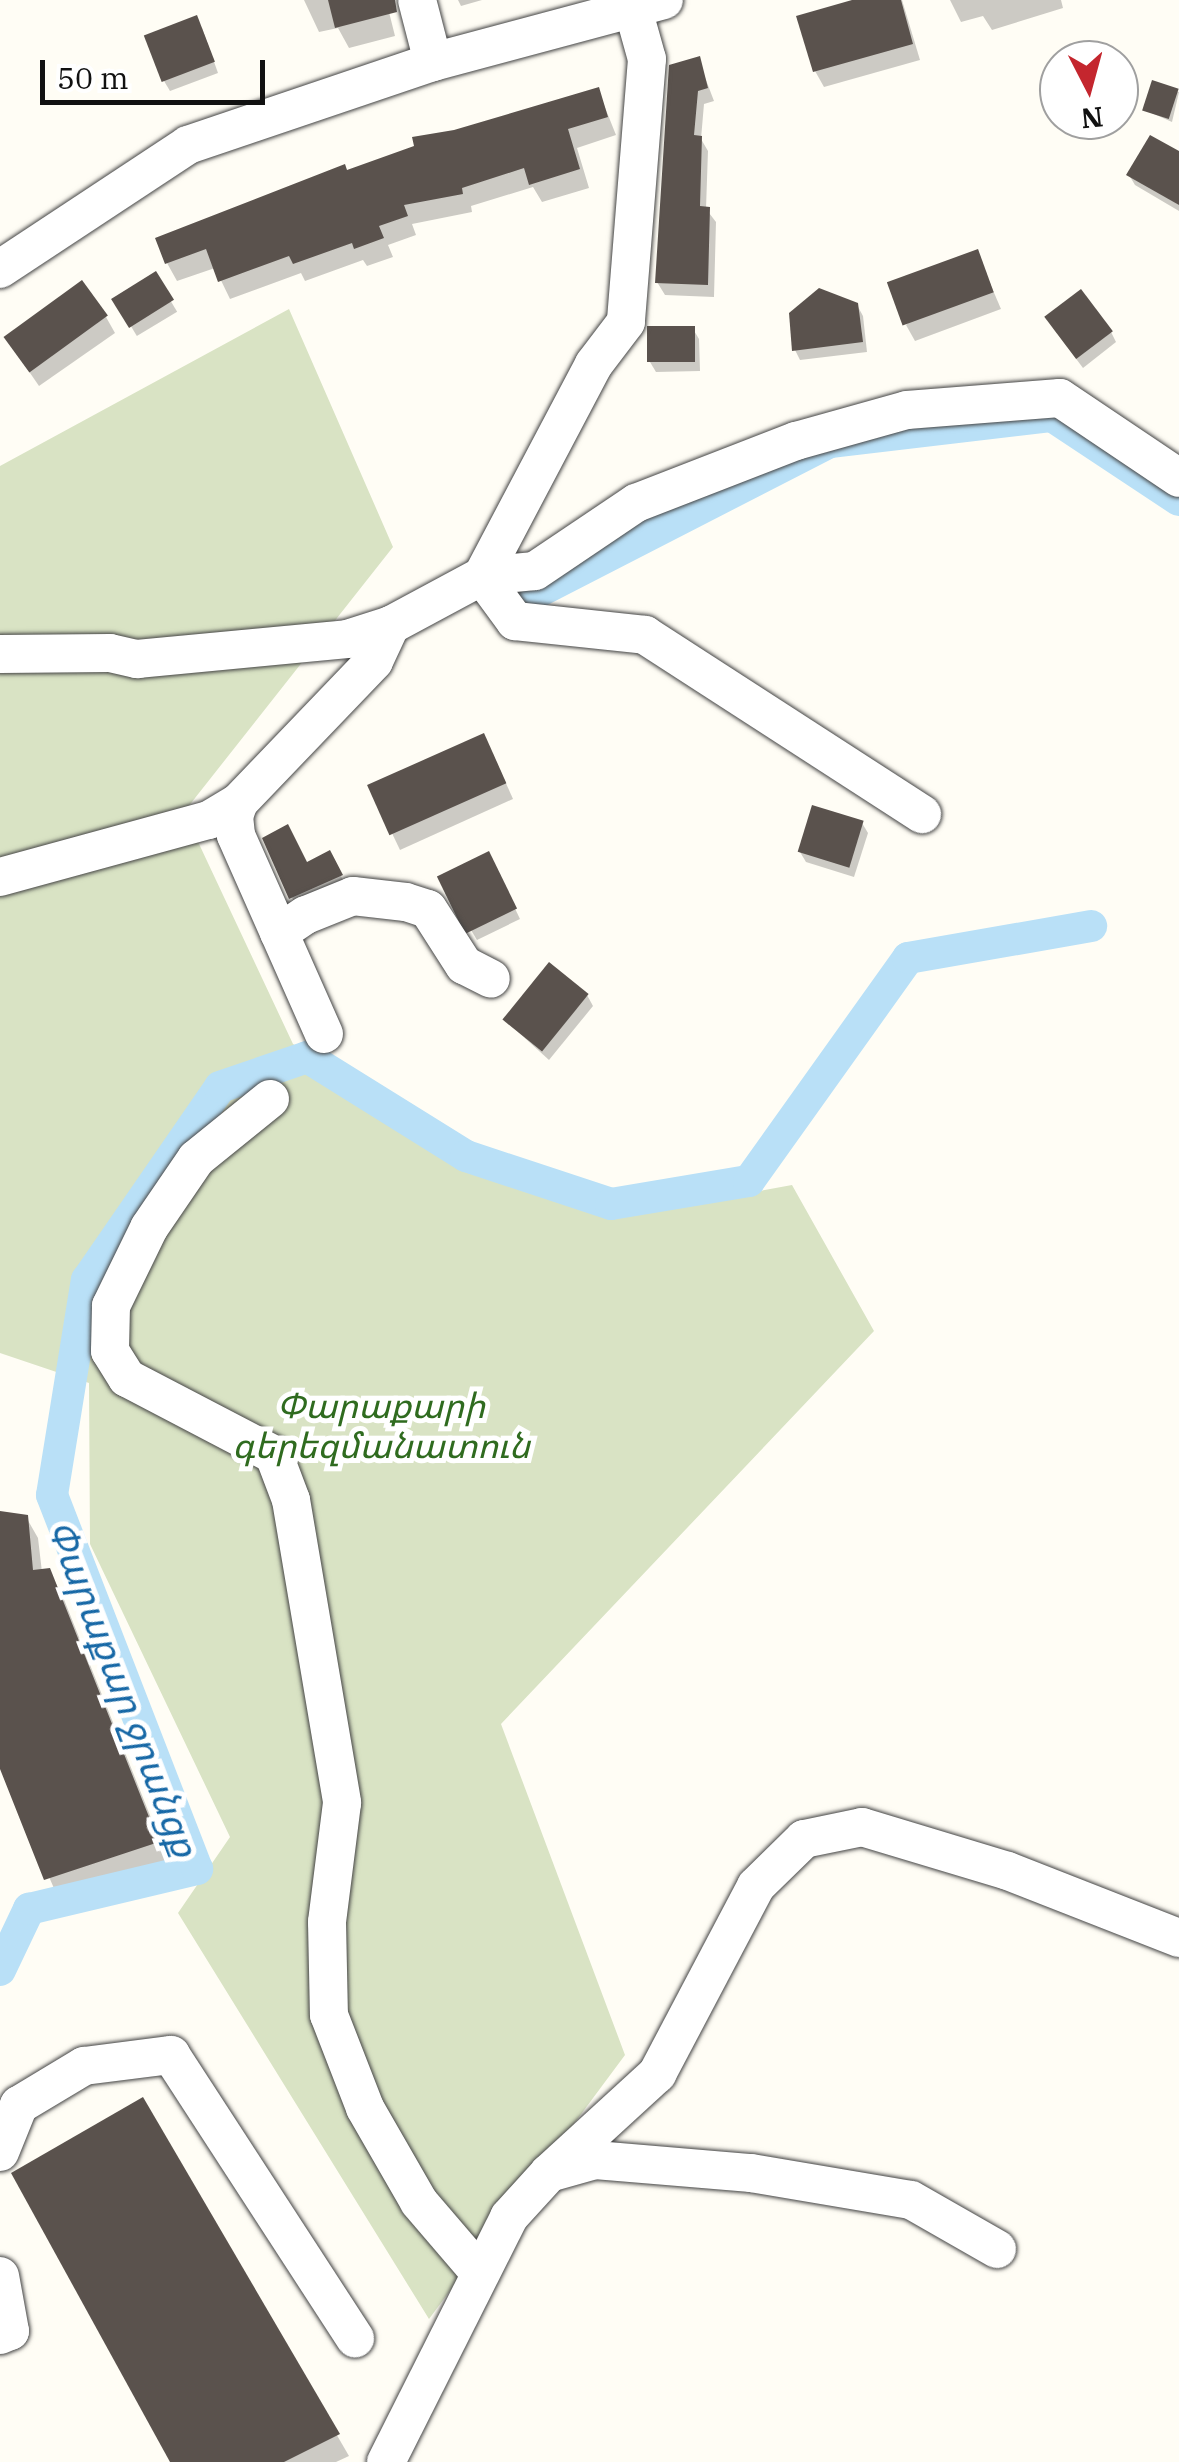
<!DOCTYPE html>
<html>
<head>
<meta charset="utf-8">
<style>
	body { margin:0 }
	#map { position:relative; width:1179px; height:2462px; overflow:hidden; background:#fffdf5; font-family:"IBM Plex Serif","Noto Sans Armenian",serif }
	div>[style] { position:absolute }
	.cemetery>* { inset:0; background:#d9e3c4 }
	.shadow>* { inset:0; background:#0003; transform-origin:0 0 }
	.canal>* { height:32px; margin:-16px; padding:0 16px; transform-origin:16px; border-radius:16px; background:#b9e0f7 }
	.building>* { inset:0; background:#5a524d; transform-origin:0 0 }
	.roads { filter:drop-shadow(0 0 2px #444) drop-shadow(0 0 2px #444) }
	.minor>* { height:38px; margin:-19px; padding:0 19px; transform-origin:19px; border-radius:19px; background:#fff }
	span { translate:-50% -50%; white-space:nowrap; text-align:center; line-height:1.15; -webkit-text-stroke:10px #fff; paint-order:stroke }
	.park-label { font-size:35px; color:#2f6b1f; font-style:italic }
	.water-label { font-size:38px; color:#1768a6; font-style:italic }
	.north { position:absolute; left:1039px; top:40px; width:100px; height:100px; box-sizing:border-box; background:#fff; border:2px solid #a0a0a0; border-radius:50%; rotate:174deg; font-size:28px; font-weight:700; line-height:40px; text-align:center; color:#111 }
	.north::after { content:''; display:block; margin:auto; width:35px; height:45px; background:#c4262e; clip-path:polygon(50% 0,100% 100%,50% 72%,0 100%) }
	.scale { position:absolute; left:40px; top:60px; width:225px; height:45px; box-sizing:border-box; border:5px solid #111; border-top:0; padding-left:12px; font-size:30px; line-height:35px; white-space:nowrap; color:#111; -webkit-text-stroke:8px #fff; paint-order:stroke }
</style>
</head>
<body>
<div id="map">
	<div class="cemetery">
		<i style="clip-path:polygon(289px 309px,393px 547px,184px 812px,293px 1044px,613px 1218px,792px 1185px,874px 1331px,501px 1724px,625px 2055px,429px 2319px,178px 1913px,230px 1837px,90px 1544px,89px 1383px,0 1353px,0 466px)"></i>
	</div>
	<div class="shadow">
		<i style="clip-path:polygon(304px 0,386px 0,395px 36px,349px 48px,338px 28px,319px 32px)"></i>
		<i style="clip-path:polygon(458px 0,482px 0,461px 6px)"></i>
		<i style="clip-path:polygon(860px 0,902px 0,920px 60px,824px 87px,815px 71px)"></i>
		<i style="clip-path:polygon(950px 0,1061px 0,1063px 8px,992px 30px,983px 16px,961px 22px)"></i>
		<i style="clip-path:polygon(202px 28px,218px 73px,170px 91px,164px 81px)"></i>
		<i style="clip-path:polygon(698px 59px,714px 101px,704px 104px,701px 139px,708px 151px,706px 209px,716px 222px,714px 297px,665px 295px,657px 282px)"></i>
		<i style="clip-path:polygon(1153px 83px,1179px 92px,1172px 122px,1145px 110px)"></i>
		<i style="clip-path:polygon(598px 90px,616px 135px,577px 148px,589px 188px,542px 202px,533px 187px,471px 206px,472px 212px,412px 224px,416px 235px,388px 245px,393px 257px,367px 266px,363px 260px,305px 281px,301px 273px,230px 299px,215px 268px,177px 281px,167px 263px,347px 173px,455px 132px)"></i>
		<i style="clip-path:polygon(1179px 154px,1179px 211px,1135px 185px,1129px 175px)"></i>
		<i style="clip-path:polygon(977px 253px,1001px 309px,915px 341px,906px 325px)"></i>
		<i style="left:155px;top:275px;width:43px;height:47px;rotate:59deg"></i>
		<i style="clip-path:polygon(857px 305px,863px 316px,867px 352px,800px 360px,795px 350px)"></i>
		<i style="clip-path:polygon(106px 317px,115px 333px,39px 386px,6px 338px)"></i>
		<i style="clip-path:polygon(1053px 328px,1111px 332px,1116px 342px,1083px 368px)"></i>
		<i style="clip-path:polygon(693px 329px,699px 339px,700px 371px,656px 372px,650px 362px)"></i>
		<i style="clip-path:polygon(492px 752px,513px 799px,400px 850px,370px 787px)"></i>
		<i style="clip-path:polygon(862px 823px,868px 833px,854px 877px,806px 862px,800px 852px)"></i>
		<i style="clip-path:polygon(265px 839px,307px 865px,335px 864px,346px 886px,297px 908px)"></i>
		<i style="clip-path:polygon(494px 865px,520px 919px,477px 940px,440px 878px)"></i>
		<i style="clip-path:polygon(587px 995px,593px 1006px,549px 1060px,505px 1020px)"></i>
		<i style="clip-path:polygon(0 1514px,26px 1517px,38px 1538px,42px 1572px,48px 1571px,61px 1592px,169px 1863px,59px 1900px,0 1763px)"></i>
		<i style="clip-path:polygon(142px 2100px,349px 2456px,336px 2462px,173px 2462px)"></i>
	</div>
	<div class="canal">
		<i style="left:530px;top:596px;width:337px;rotate:-27.2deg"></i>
		<i style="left:830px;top:442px;width:224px;rotate:-6.7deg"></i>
		<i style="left:1052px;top:416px;width:152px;rotate:33.5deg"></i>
		<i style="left:0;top:1970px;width:68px;rotate:-64.6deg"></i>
		<i style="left:29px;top:1909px;width:173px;rotate:-13.4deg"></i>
		<i style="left:197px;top:1869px;width:401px;rotate:-111.2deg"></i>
		<i style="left:52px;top:1495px;width:218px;rotate:-80.8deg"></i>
		<i style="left:87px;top:1280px;width:234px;rotate:-55.4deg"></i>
		<i style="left:220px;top:1087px;width:92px;rotate:-19deg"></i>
		<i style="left:307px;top:1057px;width:187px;rotate:31.9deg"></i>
		<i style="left:466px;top:1156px;width:153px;rotate:18.3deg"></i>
		<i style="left:611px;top:1204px;width:140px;rotate:-9.5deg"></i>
		<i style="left:749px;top:1181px;width:274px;rotate:-54.5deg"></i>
		<i style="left:908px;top:958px;width:186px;rotate:-9.9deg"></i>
	</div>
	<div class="building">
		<i style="clip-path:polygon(328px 0,395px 0,397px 12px,335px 28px)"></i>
		<i style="clip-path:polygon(852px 0,901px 0,913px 44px,813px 72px,796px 16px)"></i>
		<i style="left:197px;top:15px;width:50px;height:57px;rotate:69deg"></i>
		<i style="clip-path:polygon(700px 56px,708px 88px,698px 91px,694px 135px,702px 136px,700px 206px,710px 207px,708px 285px,655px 283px,669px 65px)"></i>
		<i style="left:1152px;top:80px;width:28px;height:32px;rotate:18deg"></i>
		<i style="clip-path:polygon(599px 87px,608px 117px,568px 129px,580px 169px,529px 185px,524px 168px,462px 188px,463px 194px,404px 205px,408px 216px,379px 226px,384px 238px,354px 249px,352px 243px,293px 264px,289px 256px,218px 282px,206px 249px,165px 264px,155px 238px,345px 164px,347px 170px,414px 146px,412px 137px,454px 130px)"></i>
		<i style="clip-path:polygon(1150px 135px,1179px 151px,1179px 205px,1126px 175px)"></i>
		<i style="left:978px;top:249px;width:46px;height:97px;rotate:70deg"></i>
		<i style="left:156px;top:271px;width:34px;height:53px;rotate:58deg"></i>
		<i style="left:82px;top:280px;width:44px;height:97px;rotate:54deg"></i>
		<i style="clip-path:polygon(819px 288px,858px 303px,863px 342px,792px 351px,789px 313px)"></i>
		<i style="left:1081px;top:289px;width:53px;height:46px;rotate:53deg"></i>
		<i style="left:695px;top:326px;width:36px;height:48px;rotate:90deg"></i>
		<i style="left:484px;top:733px;width:55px;height:128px;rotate:66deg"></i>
		<i style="left:812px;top:805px;width:54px;height:49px;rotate:17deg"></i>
		<i style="clip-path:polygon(288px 824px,307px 862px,330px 850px,343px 875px,289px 899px,262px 838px)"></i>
		<i style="left:489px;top:851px;width:64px;height:58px;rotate:64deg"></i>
		<i style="left:549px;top:962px;width:51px;height:74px;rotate:39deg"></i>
		<i style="clip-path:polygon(0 1511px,28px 1515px,33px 1570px,50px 1568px,159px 1842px,44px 1880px,0 1769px)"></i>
		<i style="clip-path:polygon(143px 2097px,340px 2434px,284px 2462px,170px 2462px,11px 2173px)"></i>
	</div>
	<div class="roads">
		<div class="minor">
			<i style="left:417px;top:0;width:64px;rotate:75.5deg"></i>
			<i style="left:633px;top:9px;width:52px;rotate:74.4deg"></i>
			<i style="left:647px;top:59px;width:264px;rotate:94.6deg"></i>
			<i style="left:626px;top:322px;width:53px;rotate:127.3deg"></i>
			<i style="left:594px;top:364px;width:240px;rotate:117.8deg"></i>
			<i style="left:482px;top:576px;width:56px;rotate:53.7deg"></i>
			<i style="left:515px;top:621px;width:131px;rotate:6.1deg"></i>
			<i style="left:645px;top:635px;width:330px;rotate:32.9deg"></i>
			<i style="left:0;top:269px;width:225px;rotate:-33.4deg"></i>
			<i style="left:188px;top:145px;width:259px;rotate:-18.7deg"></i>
			<i style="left:433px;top:62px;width:239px;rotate:-15deg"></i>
			<i style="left:0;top:654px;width:110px;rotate:-0.5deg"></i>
			<i style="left:110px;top:653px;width:28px;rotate:13deg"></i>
			<i style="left:137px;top:659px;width:211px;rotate:-5.4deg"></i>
			<i style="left:347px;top:639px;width:46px;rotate:-17.7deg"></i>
			<i style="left:391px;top:625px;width:103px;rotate:-28.3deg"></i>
			<i style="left:482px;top:576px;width:53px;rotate:-5.4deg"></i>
			<i style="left:535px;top:571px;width:122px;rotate:-34deg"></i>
			<i style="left:636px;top:503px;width:172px;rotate:-21.2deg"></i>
			<i style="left:796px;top:441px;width:115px;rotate:-15.6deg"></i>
			<i style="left:907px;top:410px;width:153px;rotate:-4.5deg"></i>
			<i style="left:1060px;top:398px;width:143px;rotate:33.9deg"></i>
			<i style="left:0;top:877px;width:217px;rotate:-15.3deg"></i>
			<i style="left:209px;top:820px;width:35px;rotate:-31deg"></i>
			<i style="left:279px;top:933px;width:32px;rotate:-34deg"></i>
			<i style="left:306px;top:915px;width:51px;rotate:-22deg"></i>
			<i style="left:353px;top:896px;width:53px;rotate:6.5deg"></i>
			<i style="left:406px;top:902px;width:23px;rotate:18deg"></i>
			<i style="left:428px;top:909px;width:67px;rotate:57.3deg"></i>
			<i style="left:464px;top:965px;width:30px;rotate:27deg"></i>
			<i style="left:324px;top:1034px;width:218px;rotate:-113.9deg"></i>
			<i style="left:236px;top:835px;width:19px;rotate:-96deg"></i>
			<i style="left:234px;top:816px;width:15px;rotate:-70deg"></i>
			<i style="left:239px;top:802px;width:195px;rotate:-46.2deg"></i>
			<i style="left:374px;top:661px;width:40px;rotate:-65deg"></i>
			<i style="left:270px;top:1099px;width:95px;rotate:141deg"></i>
			<i style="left:196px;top:1159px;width:83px;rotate:124.3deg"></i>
			<i style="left:149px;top:1228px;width:87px;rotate:116deg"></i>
			<i style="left:111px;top:1306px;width:45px;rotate:91.3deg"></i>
			<i style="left:110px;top:1351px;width:32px;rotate:58deg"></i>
			<i style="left:127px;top:1378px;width:166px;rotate:27.6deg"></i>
			<i style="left:274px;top:1455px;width:48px;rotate:69.3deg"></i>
			<i style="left:291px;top:1500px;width:307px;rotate:80.4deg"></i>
			<i style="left:342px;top:1803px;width:120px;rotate:97.2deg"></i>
			<i style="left:327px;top:1922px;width:93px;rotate:88.8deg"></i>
			<i style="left:329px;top:2015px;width:100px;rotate:68.8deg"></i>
			<i style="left:365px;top:2108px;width:108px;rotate:60.1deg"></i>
			<i style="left:419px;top:2202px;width:92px;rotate:49.4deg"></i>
			<i style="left:0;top:2152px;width:51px;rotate:-68deg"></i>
			<i style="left:19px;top:2105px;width:76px;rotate:-31deg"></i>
			<i style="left:84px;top:2066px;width:88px;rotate:-7.2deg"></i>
			<i style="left:171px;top:2055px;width:338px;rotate:57deg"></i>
			<i style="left:549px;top:2173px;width:147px;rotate:-42.5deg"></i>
			<i style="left:657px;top:2074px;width:212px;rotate:-62.2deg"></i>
			<i style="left:756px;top:1886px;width:67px;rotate:-44.4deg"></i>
			<i style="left:804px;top:1839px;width:59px;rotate:-11.7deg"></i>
			<i style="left:862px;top:1827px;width:152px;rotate:16.8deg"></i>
			<i style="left:1008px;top:1871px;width:184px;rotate:21.4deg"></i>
			<i style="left:0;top:2276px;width:56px;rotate:79.7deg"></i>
			<i style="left:10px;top:2331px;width:11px;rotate:158deg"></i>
			<i style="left:386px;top:2462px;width:274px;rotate:-63.3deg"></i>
			<i style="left:509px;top:2217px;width:59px;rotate:-47.7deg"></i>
			<i style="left:549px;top:2173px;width:48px;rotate:-15.8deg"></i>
			<i style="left:595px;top:2160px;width:157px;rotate:4.8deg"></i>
			<i style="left:751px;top:2173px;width:162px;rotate:9.6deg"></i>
			<i style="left:911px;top:2200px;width:99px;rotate:29.7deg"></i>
		</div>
	</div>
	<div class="park-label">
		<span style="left:381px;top:1425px">Փարաքարի<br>գերեզմանատուն</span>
	</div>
	<div class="water-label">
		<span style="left:124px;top:1688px;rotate:69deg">Փարաքար ջրանցք</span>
	</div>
	<div class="north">N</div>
	<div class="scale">50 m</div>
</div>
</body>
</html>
